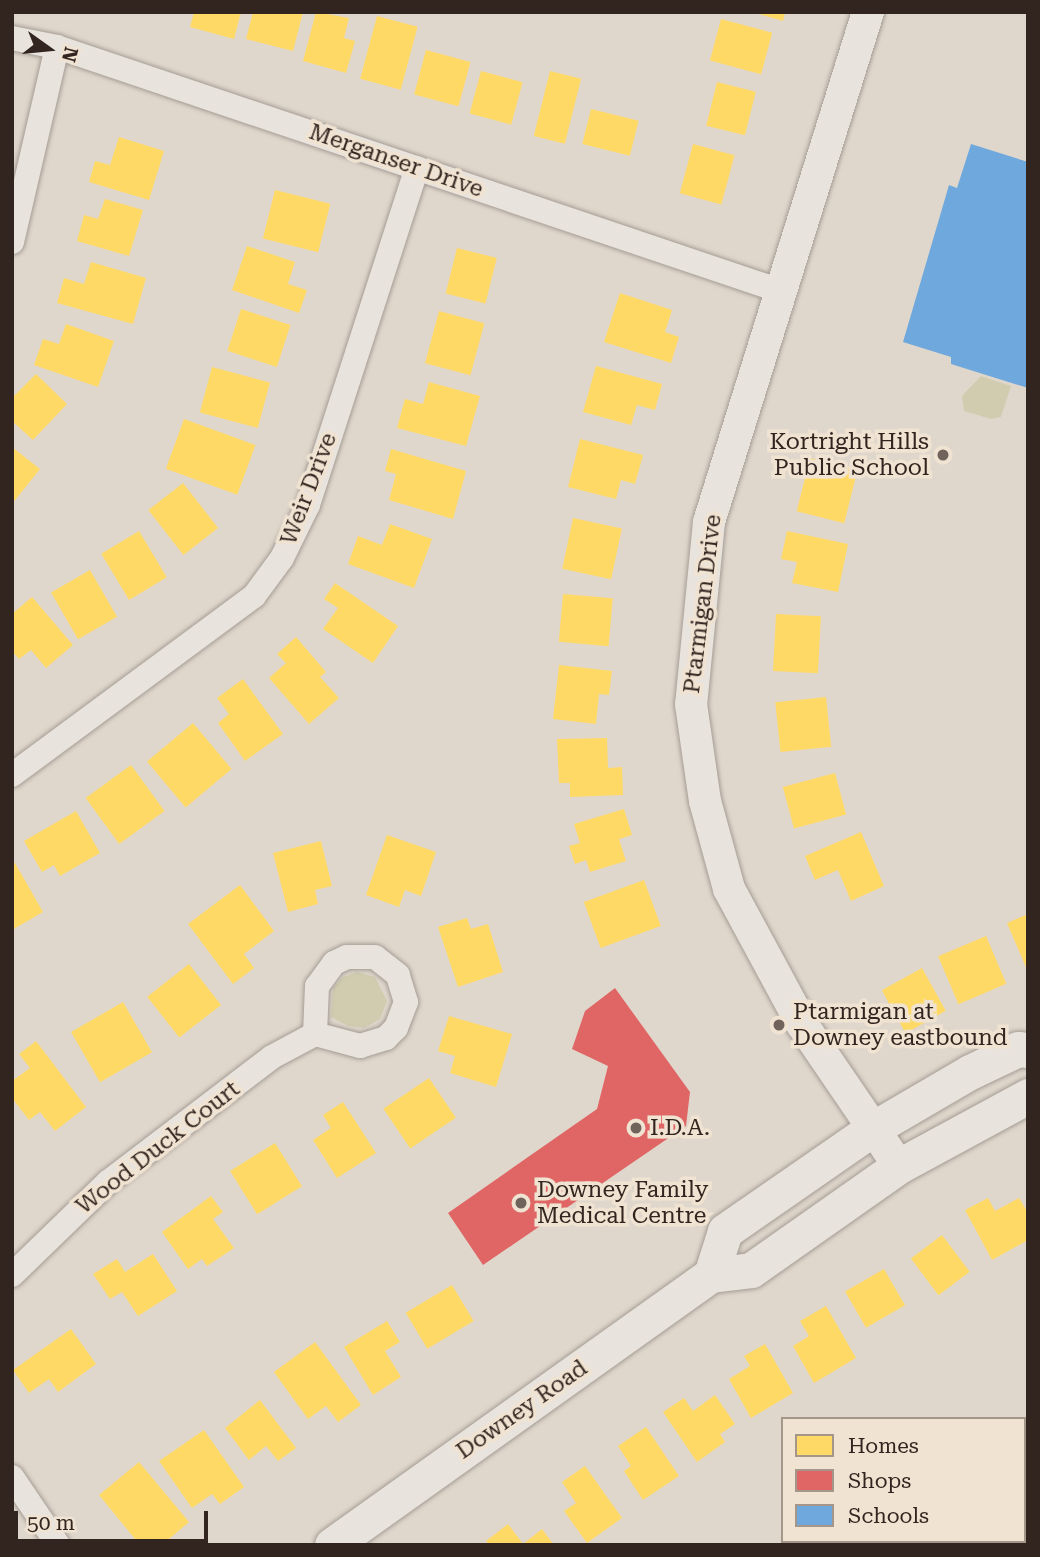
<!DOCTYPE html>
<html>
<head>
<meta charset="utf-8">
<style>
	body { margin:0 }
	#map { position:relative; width:1040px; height:1557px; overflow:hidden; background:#e0d7cc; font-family:"Roboto Serif",serif }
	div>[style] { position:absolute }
	.green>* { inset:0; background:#d1ccb0 }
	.homes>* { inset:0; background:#ffd966; transform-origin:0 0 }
	.shops>* { inset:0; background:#e06666 }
	.schools>* { inset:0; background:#6fa8dc }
	.roads { filter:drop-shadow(0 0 2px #a59d95) drop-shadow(0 0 2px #a59d95) }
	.minor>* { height:24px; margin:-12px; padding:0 12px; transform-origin:12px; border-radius:12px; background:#e8e3dd }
	.tertiary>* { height:32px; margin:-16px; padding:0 16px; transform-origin:16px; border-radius:16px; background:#e8e3dd }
	.secondary>* { height:35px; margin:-17.5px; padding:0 17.5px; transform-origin:17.5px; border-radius:17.5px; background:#e8e3dd }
	.dots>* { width:19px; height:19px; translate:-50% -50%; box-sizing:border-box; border:4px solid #f0e3d2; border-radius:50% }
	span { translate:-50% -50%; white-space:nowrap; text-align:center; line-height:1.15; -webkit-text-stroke:7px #f0e3d2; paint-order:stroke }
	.street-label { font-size:23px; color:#32251f }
	.poi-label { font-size:23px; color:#32251f }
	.right { translate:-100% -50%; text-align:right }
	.left { translate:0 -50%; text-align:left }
	.frame { position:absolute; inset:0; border:14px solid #32251f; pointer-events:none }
	.legend { position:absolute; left:781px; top:1417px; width:245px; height:126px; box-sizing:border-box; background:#f0e3d2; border:2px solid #a4978a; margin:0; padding:9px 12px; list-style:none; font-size:21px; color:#32251f }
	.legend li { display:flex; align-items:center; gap:14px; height:35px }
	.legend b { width:35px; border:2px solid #a4978a }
	.north { position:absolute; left:14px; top:14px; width:70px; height:70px; -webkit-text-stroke:5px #f0e3d2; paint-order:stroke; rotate:105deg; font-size:19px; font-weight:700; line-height:28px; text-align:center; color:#32251f }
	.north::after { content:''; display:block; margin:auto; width:24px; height:32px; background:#32251f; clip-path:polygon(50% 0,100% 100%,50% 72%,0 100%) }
	.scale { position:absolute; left:14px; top:1511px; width:194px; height:32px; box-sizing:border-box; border:4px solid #32251f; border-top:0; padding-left:9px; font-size:21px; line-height:24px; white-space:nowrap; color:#32251f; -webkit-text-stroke:5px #f0e3d2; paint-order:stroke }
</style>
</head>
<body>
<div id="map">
	<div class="green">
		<i style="clip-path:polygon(981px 376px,1011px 386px,1001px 417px,991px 419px,964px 411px,962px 396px)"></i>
		<i style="clip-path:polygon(357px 972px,375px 977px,387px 1001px,380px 1019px,364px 1028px,348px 1026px,331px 1017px,333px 988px,343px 977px)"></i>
	</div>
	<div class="homes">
		<i style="clip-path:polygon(194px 12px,241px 12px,234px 39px,190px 27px)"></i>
		<i style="clip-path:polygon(253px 12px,303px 12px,293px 51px,246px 39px)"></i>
		<i style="clip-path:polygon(316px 12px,349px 18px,344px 38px,355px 41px,346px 73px,303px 61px)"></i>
		<i style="clip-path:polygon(752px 12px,785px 12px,783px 21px)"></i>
		<i style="left:377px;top:16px;width:42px;height:65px;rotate:15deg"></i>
		<i style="left:721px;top:19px;width:53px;height:43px;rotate:15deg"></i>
		<i style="left:426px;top:50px;width:46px;height:46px;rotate:15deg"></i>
		<i style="left:481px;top:71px;width:43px;height:44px;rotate:15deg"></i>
		<i style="left:550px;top:71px;width:32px;height:67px;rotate:14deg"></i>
		<i style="left:717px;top:82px;width:40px;height:45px;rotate:14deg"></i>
		<i style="left:591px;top:109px;width:49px;height:36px;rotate:14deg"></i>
		<i style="clip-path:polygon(119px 137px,164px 151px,149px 200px,89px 182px,95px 161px,110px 165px)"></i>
		<i style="left:693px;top:144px;width:43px;height:51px;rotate:15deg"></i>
		<i style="left:275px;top:190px;width:57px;height:50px;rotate:14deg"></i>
		<i style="clip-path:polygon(105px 199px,143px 210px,129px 256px,77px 241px,84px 215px,98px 219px)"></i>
		<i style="clip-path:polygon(247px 246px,295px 262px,288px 284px,307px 290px,299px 313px,232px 290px)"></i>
		<i style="left:457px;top:248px;width:41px;height:47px;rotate:14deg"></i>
		<i style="clip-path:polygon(91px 262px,146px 278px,133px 324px,57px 303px,64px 278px,84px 284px)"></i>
		<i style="clip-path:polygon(620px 293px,672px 310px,665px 332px,679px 337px,671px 363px,604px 342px)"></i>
		<i style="left:241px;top:309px;width:52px;height:44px;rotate:18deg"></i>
		<i style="left:439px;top:311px;width:47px;height:54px;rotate:15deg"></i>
		<i style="clip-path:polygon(66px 324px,114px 341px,98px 387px,34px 365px,43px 339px,59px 344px)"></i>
		<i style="clip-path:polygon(596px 366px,662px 384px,655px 410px,637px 405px,631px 425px,583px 412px)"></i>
		<i style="left:212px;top:367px;width:60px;height:47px;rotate:15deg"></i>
		<i style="clip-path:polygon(36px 374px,67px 404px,33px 440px,12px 421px,12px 398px)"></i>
		<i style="clip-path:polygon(429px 382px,480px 396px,466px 446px,397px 428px,405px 399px,423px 404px)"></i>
		<i style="left:184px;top:419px;width:76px;height:53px;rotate:20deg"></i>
		<i style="clip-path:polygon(580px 439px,643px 455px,635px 484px,621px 480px,616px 499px,568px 487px)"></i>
		<i style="clip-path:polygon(12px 447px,40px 469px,12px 504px)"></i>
		<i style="clip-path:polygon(391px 449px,466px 471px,453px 519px,389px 500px,396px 474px,385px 471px)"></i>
		<i style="left:810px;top:458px;width:49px;height:55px;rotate:14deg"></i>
		<i style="left:183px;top:483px;width:57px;height:44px;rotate:52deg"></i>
		<i style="left:573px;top:518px;width:50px;height:52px;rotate:12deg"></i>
		<i style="clip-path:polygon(390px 524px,432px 539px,414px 588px,348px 564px,358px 536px,382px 545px)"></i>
		<i style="left:139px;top:531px;width:54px;height:44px;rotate:59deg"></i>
		<i style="clip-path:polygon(787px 531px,848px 544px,838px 592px,792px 583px,797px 562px,781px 559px)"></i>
		<i style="left:90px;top:570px;width:54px;height:45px;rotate:60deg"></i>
		<i style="clip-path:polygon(335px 583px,398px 626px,373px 663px,323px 629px,338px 608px,324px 599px)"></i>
		<i style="left:563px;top:594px;width:50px;height:48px;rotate:5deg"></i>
		<i style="clip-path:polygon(32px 597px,73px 645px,46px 668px,31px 650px,19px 659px,12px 651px,12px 614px)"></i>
		<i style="left:776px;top:614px;width:45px;height:57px;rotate:3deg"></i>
		<i style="clip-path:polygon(296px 637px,326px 672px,320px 677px,339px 698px,309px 724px,269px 678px,286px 663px,277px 654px)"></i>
		<i style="clip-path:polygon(559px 665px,612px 671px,609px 695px,599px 694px,596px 724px,553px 719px)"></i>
		<i style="clip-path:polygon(243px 679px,283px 734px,245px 761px,218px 723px,229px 714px,217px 698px)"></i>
		<i style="left:826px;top:697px;width:50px;height:51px;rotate:84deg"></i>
		<i style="left:193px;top:723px;width:60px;height:60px;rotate:50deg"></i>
		<i style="clip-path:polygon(607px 738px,608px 768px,622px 767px,623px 795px,570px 797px,570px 783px,559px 783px,557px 739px)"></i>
		<i style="left:131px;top:765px;width:57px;height:56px;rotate:54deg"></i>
		<i style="left:835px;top:773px;width:43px;height:54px;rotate:75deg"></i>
		<i style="clip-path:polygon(624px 809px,632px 835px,619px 839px,626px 861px,590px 872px,586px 860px,575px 864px,569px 846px,580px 843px,574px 824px)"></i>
		<i style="clip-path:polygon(76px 811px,100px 853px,60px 876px,54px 865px,42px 872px,24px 841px)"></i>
		<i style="clip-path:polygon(861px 832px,884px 886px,851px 901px,838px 870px,815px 880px,805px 856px)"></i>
		<i style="clip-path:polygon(387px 835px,436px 852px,421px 896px,405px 890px,399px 907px,366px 895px)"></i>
		<i style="clip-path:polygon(321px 841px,332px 886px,315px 890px,318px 904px,288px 912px,273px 853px)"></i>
		<i style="clip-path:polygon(15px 863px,43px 912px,12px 930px,12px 864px)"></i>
		<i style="left:644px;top:880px;width:49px;height:64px;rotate:70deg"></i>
		<i style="clip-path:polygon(240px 885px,274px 931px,244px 954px,254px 968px,233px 984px,188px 924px)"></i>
		<i style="clip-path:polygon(1028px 914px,1028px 972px,1007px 923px)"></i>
		<i style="clip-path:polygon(467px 918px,471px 929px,488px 924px,503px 972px,458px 987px,438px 927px)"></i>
		<i style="left:986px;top:936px;width:52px;height:52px;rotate:67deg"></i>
		<i style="left:189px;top:964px;width:52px;height:53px;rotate:52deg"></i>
		<i style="left:922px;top:968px;width:49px;height:46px;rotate:61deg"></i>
		<i style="left:123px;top:1002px;width:58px;height:60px;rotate:60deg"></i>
		<i style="clip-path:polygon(449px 1016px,512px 1034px,496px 1087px,450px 1073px,455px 1056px,438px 1051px)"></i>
		<i style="clip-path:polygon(36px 1041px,86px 1107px,55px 1131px,40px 1112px,29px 1120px,12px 1098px,12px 1081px,30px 1068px,19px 1054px)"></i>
		<i style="left:429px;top:1078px;width:48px;height:55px;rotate:56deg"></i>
		<i style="clip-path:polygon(343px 1102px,376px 1153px,337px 1178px,313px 1140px,331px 1128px,323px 1115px)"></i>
		<i style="left:275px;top:1143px;width:51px;height:53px;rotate:58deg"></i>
		<i style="clip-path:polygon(211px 1196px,223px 1212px,213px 1219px,234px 1248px,207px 1266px,202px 1259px,188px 1269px,162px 1232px)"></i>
		<i style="clip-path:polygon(988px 1198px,995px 1211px,1019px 1198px,1028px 1213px,1028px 1240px,992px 1260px,965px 1210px)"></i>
		<i style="left:942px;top:1235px;width:46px;height:39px;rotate:53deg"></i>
		<i style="clip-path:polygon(153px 1254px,177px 1291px,138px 1316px,122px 1292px,110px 1299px,93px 1274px,117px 1259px,125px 1272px)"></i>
		<i style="left:884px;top:1269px;width:42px;height:45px;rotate:60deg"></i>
		<i style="left:452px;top:1285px;width:42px;height:54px;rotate:59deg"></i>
		<i style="clip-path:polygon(826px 1306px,856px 1358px,814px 1383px,793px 1346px,809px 1336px,800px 1321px)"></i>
		<i style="clip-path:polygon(387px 1321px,400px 1342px,385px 1351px,401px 1377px,373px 1395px,344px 1347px)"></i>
		<i style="clip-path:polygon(71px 1329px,96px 1364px,58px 1392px,49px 1379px,29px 1393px,13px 1370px)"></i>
		<i style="clip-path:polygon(315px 1342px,361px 1405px,338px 1422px,326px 1406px,308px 1419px,274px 1372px)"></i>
		<i style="clip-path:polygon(765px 1344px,793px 1393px,751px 1418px,729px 1379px,750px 1366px,744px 1356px)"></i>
		<i style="clip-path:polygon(715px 1395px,735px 1424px,720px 1434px,725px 1442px,697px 1462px,663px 1412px,684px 1398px,693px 1411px)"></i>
		<i style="clip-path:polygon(260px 1400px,296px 1448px,278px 1461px,266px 1446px,249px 1460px,225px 1428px)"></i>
		<i style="clip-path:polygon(646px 1427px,679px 1476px,643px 1500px,624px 1471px,631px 1466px,618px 1446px)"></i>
		<i style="clip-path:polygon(204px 1430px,244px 1487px,220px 1504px,212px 1494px,192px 1508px,159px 1461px)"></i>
		<i style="clip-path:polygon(139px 1462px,189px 1522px,162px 1545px,140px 1545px,99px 1495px)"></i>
		<i style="clip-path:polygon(585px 1466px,622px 1518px,587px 1543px,564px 1511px,576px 1503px,562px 1482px)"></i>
		<i style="clip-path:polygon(508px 1524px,523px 1544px,542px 1529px,554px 1545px,489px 1545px,486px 1541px)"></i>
		<i style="left:932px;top:1541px;width:63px;height:4px"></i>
	</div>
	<div class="shops">
		<i style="clip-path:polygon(615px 988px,690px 1092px,686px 1126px,483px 1265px,448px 1213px,597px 1109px,608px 1066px,572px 1049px,585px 1011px)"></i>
	</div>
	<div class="schools">
		<i style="clip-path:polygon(971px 144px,1028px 162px,1028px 388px,951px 364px,951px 357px,903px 342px,949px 185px,957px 188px)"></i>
	</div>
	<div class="roads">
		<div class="minor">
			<i style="left:12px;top:38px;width:46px;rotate:11.3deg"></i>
			<i style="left:57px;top:47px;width:761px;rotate:18.63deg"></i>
			<i style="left:12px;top:242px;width:200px;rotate:-77deg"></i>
			<i style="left:12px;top:775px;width:301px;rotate:-36.5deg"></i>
			<i style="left:254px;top:596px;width:47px;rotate:-53.6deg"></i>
			<i style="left:282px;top:558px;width:59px;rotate:-63.9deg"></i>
			<i style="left:308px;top:505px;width:354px;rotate:-72.1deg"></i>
			<i style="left:12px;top:1275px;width:134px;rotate:-44.1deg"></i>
			<i style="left:108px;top:1182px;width:206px;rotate:-37.3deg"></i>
			<i style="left:272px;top:1057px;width:49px;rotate:-28.1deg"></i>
			<i style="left:315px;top:1034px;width:47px;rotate:14.9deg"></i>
			<i style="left:360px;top:1046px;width:27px;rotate:-17deg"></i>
			<i style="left:386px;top:1038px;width:14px;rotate:-45deg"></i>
			<i style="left:396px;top:1028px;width:28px;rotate:-69deg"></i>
			<i style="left:406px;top:1002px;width:28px;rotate:-107deg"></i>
			<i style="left:398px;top:975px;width:29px;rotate:-142deg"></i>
			<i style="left:375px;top:957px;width:28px;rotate:180deg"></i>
			<i style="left:347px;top:957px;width:14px;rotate:155deg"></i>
			<i style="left:334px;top:963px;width:29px;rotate:126deg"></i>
			<i style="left:317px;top:986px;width:48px;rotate:92.4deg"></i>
			<i style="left:12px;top:1477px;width:82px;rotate:55.9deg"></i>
		</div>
		<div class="tertiary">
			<i style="left:868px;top:12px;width:534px;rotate:107.32deg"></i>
			<i style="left:709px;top:522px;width:183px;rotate:95.6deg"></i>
			<i style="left:691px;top:704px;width:98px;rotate:81.8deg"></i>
			<i style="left:705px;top:801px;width:91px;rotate:74.7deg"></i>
			<i style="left:729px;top:889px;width:153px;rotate:61.6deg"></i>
			<i style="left:802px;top:1024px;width:172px;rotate:55.7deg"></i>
		</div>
		<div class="secondary">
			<i style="left:711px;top:1275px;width:46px;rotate:-72.3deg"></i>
			<i style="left:725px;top:1231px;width:181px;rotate:-34.7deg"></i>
			<i style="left:874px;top:1128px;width:111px;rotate:-30.3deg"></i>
			<i style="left:970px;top:1072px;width:53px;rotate:-25.6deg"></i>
			<i style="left:1018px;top:1049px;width:10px;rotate:6deg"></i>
			<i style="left:332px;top:1545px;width:465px;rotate:-35.5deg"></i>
			<i style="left:711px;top:1275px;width:40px;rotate:-7.1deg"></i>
			<i style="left:751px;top:1270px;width:181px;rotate:-35.1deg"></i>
			<i style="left:899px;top:1166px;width:147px;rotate:-28.5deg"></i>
		</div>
	</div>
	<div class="dots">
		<i style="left:943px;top:455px;background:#6f635c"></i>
		<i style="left:779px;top:1025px;background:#6f635c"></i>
		<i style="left:636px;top:1128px;background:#6f635c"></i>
		<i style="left:521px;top:1203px;background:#6f635c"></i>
	</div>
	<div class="street-label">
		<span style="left:396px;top:161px;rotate:19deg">Merganser Drive</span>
		<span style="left:309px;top:489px;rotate:-69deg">Weir Drive</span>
		<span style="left:703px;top:604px;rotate:-83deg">Ptarmigan Drive</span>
		<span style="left:158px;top:1148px;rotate:-38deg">Wood Duck Court</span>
		<span style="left:522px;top:1410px;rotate:-35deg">Downey Road</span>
	</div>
	<div class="poi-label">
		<span class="right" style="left:929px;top:455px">Kortright Hills<br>Public School</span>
		<span class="left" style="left:793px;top:1025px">Ptarmigan at<br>Downey eastbound</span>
		<span class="left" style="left:650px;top:1128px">I.D.A.</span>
		<span class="left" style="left:537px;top:1203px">Downey Family<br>Medical Centre</span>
	</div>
	<div class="frame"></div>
	<ul class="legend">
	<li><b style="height:19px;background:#ffd966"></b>Homes</li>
	<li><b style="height:19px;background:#e06666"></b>Shops</li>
	<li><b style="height:19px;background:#6fa8dc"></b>Schools</li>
	</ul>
	<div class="north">N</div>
	<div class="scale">50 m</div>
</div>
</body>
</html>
